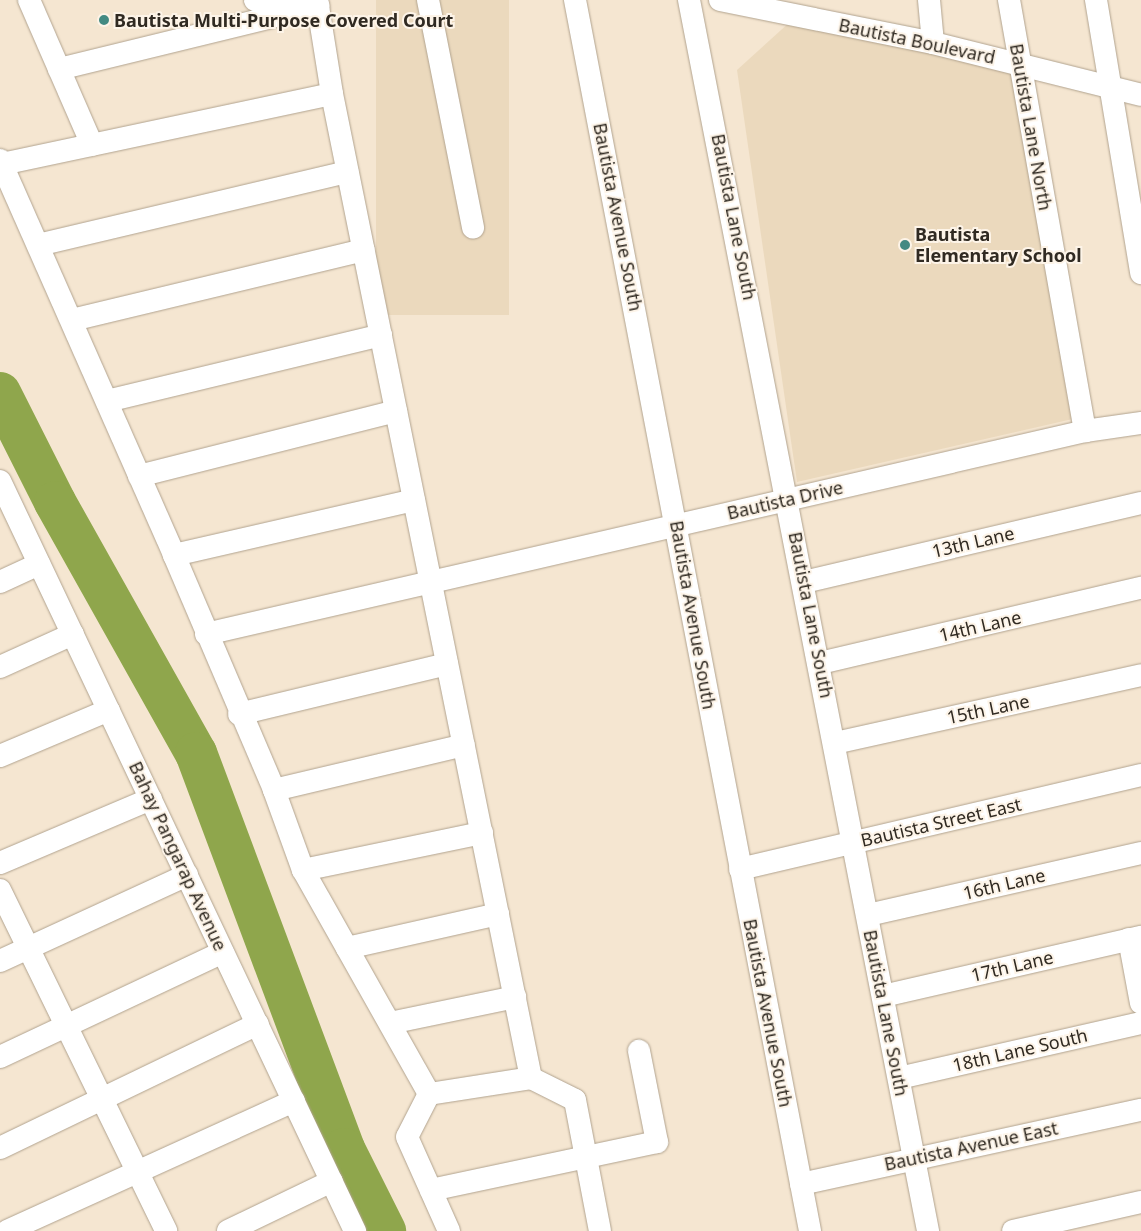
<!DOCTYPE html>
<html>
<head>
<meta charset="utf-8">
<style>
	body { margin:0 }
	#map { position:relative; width:1141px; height:1231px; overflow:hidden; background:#f5e6d1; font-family:"Noto Sans",sans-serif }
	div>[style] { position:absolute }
	.built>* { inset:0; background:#ebd9bd; transform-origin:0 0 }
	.river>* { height:42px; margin:-21px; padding:0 21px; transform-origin:21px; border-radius:21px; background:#8fa64c }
	.roads { filter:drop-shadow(0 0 1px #b1a38f) drop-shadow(0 0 1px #b1a38f) }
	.minor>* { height:22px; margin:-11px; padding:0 11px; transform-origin:11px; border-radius:11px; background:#fff }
	.dots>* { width:14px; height:14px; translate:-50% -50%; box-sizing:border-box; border:2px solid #fdf4e8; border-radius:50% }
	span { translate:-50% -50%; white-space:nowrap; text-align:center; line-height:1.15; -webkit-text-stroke:4px #fdf4e8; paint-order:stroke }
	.poi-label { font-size:18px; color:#302a22; font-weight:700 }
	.left { translate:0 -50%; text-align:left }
	.street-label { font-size:18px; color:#302a22 }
</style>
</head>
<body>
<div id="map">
	<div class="built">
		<i style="left:376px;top:0;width:133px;height:315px"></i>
		<i style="clip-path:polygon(791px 21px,1020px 71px,1077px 418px,797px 482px,737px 70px)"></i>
	</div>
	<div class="river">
		<i style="left:0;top:393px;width:122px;rotate:63.2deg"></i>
		<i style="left:55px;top:502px;width:288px;rotate:60.7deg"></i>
		<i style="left:196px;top:753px;width:423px;rotate:69.5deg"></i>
		<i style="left:344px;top:1149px;width:92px;rotate:63.4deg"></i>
	</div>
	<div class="roads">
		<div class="minor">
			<i style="left:29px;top:0;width:158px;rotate:66.5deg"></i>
			<i style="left:255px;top:0;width:39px;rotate:15deg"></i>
			<i style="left:317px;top:0;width:95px;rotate:80.9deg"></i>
			<i style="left:332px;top:94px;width:1004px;rotate:78.57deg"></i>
			<i style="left:531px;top:1078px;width:49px;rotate:26.6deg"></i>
			<i style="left:575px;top:1100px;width:133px;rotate:79.2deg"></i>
			<i style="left:428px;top:0;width:232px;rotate:78.8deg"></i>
			<i style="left:575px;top:0;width:1253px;rotate:79.19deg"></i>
			<i style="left:689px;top:0;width:1254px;rotate:79.01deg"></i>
			<i style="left:720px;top:0;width:217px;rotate:11.4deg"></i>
			<i style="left:933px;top:43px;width:214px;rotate:14deg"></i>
			<i style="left:929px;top:0;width:43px;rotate:84.7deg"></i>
			<i style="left:1009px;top:0;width:438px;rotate:80deg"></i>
			<i style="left:1096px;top:0;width:277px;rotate:80.6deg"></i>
			<i style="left:59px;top:69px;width:267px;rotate:-13.7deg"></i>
			<i style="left:0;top:160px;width:432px;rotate:66.2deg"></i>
			<i style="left:174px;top:555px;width:255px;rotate:66.9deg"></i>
			<i style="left:274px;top:790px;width:85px;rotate:70.1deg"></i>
			<i style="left:303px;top:870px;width:257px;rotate:60.6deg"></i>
			<i style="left:429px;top:1094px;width:103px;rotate:-8.9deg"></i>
			<i style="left:2px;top:164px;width:337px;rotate:-12deg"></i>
			<i style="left:38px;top:245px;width:318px;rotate:-13.3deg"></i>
			<i style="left:72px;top:320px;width:300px;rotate:-13.5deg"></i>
			<i style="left:107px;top:401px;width:282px;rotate:-13.5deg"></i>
			<i style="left:139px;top:476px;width:265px;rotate:-14.2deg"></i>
			<i style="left:0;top:481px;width:830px;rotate:64.67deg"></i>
			<i style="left:174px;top:555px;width:246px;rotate:-12.9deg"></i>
			<i style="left:0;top:582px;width:43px;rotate:-24.8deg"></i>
			<i style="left:804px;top:582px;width:346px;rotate:-13.2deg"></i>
			<i style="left:206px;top:634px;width:902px;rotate:-13deg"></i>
			<i style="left:1085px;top:431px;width:57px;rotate:-8.1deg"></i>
			<i style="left:820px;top:663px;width:330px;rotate:-13.2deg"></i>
			<i style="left:0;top:667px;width:80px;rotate:-24.3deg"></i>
			<i style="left:239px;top:714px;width:214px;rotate:-13.5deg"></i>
			<i style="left:835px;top:743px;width:313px;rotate:-12.5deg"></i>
			<i style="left:0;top:756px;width:118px;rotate:-22.9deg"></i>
			<i style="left:274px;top:790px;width:195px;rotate:-13.3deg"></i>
			<i style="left:0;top:863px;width:164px;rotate:-23deg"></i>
			<i style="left:740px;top:869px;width:412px;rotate:-13.2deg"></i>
			<i style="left:303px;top:870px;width:183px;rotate:-11.7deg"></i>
			<i style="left:0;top:890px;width:379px;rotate:64deg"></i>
			<i style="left:868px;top:915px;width:280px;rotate:-12.8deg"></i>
			<i style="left:1129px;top:939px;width:65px;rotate:79.4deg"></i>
			<i style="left:347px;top:948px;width:155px;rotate:-12.7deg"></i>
			<i style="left:0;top:961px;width:206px;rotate:-24.7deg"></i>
			<i style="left:883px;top:996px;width:265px;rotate:-12.9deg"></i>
			<i style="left:390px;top:1023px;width:128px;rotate:-11.7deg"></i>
			<i style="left:0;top:1057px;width:246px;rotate:-25.2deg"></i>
			<i style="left:899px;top:1078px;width:248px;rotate:-12.8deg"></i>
			<i style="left:429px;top:1094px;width:48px;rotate:117.1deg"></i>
			<i style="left:407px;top:1137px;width:103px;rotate:65.9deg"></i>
			<i style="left:0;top:1148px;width:286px;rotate:-25.7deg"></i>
			<i style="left:801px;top:1184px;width:348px;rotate:-12.3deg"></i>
			<i style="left:431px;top:1190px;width:231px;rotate:-12deg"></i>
			<i style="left:657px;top:1142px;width:93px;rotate:-101.2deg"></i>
			<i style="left:7px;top:1231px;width:315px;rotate:-24.4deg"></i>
			<i style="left:228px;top:1231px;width:115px;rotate:-25.7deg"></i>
			<i style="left:1013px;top:1231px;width:131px;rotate:-12.8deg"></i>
		</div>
	</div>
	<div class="dots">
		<i style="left:104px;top:20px;background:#438a82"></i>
		<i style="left:905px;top:245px;background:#438a82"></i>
	</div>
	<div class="poi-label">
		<span class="left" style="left:114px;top:20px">Bautista Multi-Purpose Covered Court</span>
		<span class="left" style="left:915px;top:245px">Bautista<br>Elementary School</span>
	</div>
	<div class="street-label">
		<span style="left:917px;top:41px;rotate:12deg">Bautista Boulevard</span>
		<span style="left:1031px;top:127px;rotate:80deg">Bautista Lane North</span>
		<span style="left:618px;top:217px;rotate:79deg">Bautista Avenue South</span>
		<span style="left:734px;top:217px;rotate:79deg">Bautista Lane South</span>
		<span style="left:785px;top:500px;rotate:-13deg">Bautista Drive</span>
		<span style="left:973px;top:542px;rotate:-13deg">13th Lane</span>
		<span style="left:693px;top:615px;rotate:80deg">Bautista Avenue South</span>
		<span style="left:811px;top:615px;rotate:79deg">Bautista Lane South</span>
		<span style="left:980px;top:626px;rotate:-13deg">14th Lane</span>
		<span style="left:988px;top:709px;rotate:-12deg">15th Lane</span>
		<span style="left:941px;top:822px;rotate:-13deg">Bautista Street East</span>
		<span style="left:178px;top:856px;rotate:65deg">Bahay Pangarap Avenue</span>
		<span style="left:1004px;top:884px;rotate:-13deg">16th Lane</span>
		<span style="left:1012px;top:966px;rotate:-13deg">17th Lane</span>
		<span style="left:768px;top:1013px;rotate:79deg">Bautista Avenue South</span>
		<span style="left:886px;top:1013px;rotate:79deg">Bautista Lane South</span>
		<span style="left:1020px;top:1050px;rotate:-13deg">18th Lane South</span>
		<span style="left:971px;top:1146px;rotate:-12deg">Bautista Avenue East</span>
	</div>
</div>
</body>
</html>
